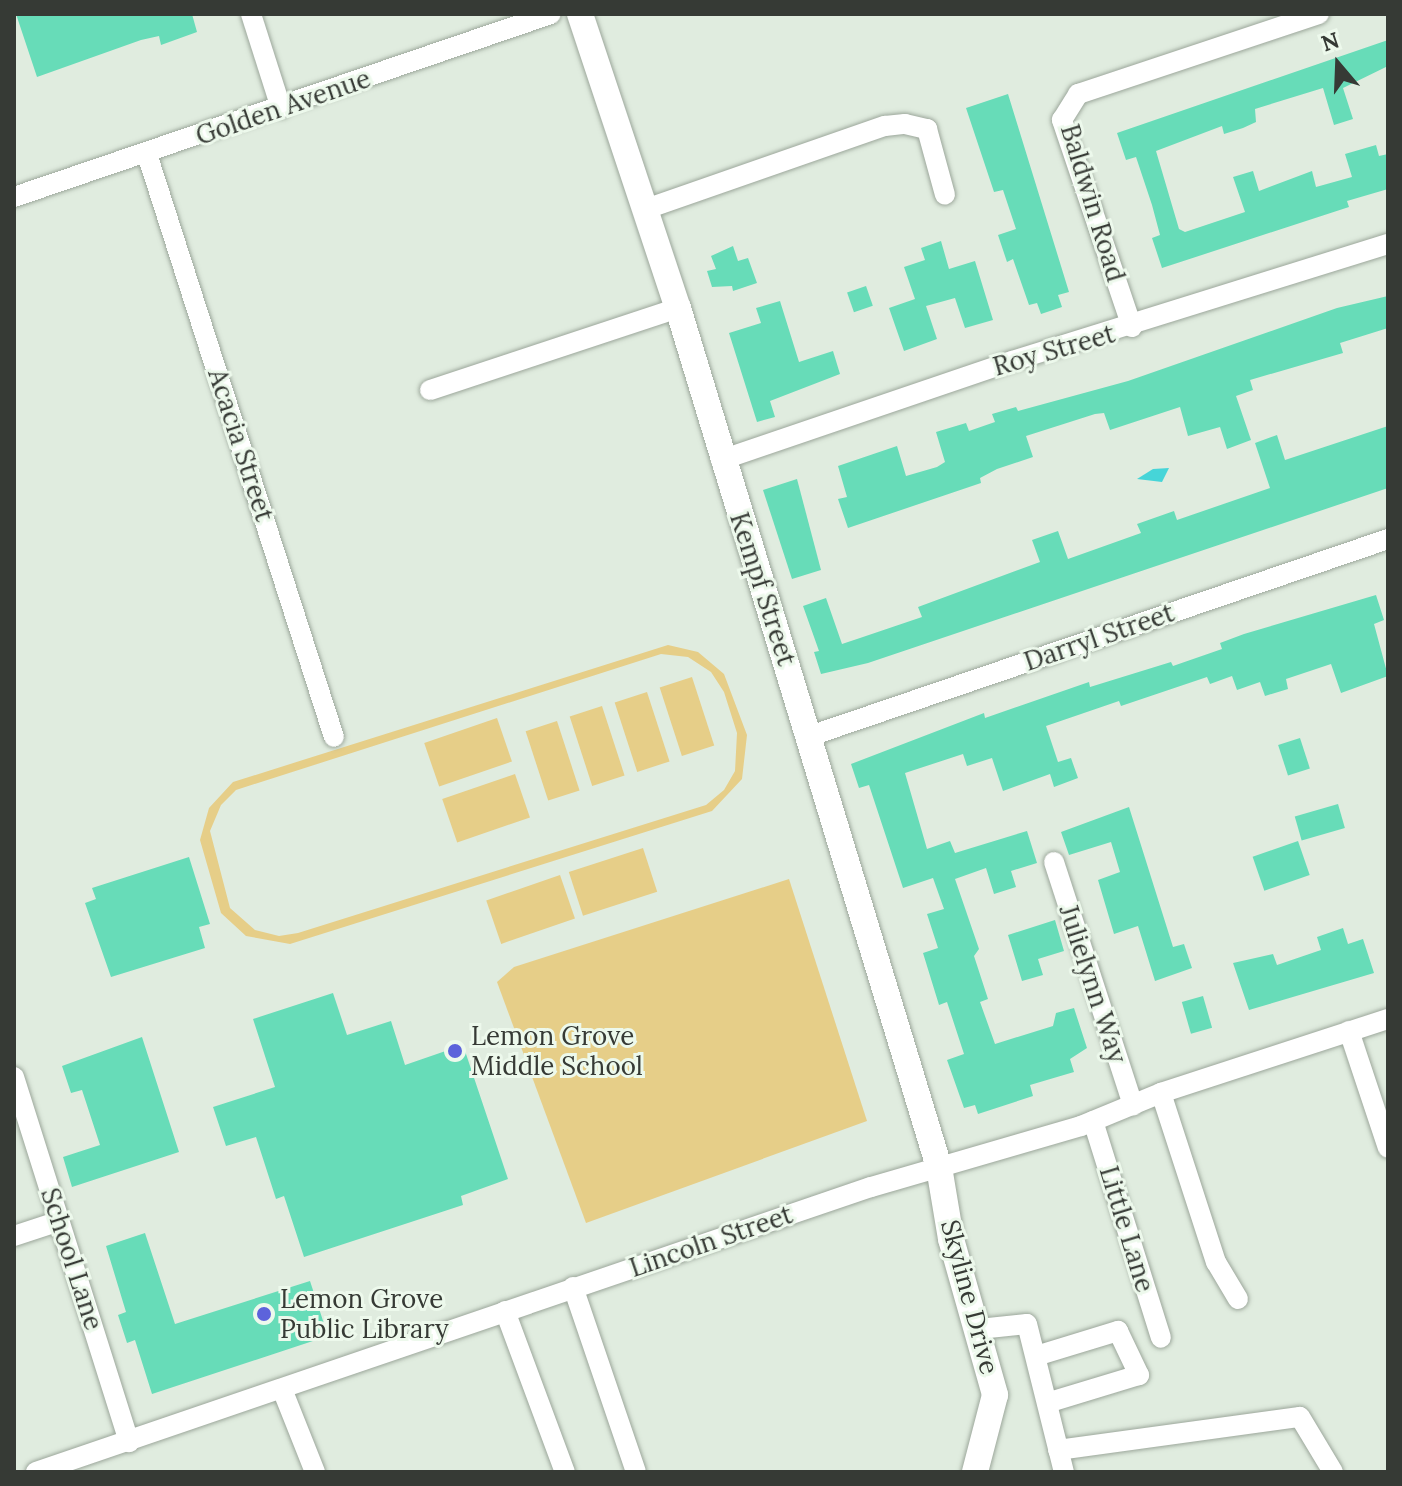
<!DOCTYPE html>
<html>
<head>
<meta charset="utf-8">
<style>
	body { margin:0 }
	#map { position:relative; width:1402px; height:1486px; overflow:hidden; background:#e0ecdf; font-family:Lora,serif }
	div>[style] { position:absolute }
	.green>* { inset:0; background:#e6ce88; transform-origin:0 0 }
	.water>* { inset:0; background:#46d5d8 }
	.building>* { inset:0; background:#67dcb8; transform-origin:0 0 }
	.roads { filter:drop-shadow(0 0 2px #9ca79b) drop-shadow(0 0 2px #9ca79b) }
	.minor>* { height:20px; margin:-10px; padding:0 10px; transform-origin:10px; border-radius:10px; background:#fff }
	.major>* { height:26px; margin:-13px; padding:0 13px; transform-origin:13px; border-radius:13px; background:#fff }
	.dots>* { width:22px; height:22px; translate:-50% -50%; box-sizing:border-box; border:4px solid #edf9ec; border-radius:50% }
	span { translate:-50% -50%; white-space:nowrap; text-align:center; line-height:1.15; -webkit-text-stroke:6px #edf9ec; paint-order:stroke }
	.street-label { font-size:26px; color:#363a35 }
	.poi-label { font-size:26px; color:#363a35 }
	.left { translate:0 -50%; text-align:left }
	.frame { position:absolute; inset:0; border:16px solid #363a35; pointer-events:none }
	.north { position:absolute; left:1298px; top:24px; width:80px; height:80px; -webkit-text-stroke:6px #edf9ec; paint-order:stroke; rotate:341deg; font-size:22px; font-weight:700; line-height:32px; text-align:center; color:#363a35 }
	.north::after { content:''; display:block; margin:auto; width:28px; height:36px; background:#363a35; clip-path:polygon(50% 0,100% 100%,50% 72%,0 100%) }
</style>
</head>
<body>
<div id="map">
	<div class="green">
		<i style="clip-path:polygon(evenodd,668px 645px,698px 652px,724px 674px,747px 735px,742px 779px,712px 811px,290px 944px,246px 936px,221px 913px,200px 840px,209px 808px,233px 782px,668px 645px,661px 654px,688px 657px,711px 672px,724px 692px,737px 733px,735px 771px,724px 790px,706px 805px,298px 933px,279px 936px,255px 930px,230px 908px,210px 831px,221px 805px,236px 790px,661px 654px)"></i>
		<i style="left:692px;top:677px;width:72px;height:34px;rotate:72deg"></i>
		<i style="left:647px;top:692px;width:73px;height:34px;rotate:72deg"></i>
		<i style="left:602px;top:706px;width:73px;height:34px;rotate:72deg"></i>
		<i style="left:497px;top:718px;width:46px;height:77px;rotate:71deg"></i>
		<i style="left:557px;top:721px;width:73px;height:33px;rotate:72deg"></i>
		<i style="left:515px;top:774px;width:46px;height:77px;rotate:71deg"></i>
		<i style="left:643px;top:848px;width:46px;height:78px;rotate:72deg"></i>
		<i style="left:560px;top:875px;width:46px;height:78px;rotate:71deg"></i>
		<i style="clip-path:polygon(789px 879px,867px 1121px,586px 1223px,497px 982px,514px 967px)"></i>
	</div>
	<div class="water">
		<i style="clip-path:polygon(1169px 468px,1162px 482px,1137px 479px,1153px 469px)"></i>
	</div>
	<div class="building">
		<i style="clip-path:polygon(16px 14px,192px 14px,197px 32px,161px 45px,159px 36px,141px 40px,37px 77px)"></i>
		<i style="clip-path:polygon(1388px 40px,1388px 66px,1343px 88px,1353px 119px,1334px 125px,1323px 88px,1255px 109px,1256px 122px,1243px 128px,1224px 134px,1222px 126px,1156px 151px,1179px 229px,1185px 232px,1245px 212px,1233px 177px,1253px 171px,1259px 191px,1312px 171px,1316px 187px,1352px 177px,1345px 154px,1376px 145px,1379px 156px,1388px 154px,1388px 189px,1347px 201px,1349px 207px,1162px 268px,1152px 238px,1160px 235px,1152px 205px,1136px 157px,1126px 160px,1117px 133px)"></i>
		<i style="clip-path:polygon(1008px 94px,1069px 292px,1058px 295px,1062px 307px,1041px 314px,1037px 303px,1029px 305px,1013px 259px,1007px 262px,998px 235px,1016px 229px,1003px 190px,994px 192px,966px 108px)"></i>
		<i style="clip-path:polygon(941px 241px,949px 269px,975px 261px,993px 320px,965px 328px,955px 298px,926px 306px,937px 339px,904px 351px,889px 308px,915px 299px,904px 267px,925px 260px,921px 248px)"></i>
		<i style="clip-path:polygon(733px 246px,738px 261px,748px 258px,757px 283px,733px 291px,732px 286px,712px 287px,707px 271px,716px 269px,711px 256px)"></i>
		<i style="left:866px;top:286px;width:21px;height:20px;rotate:71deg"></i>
		<i style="clip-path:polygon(1388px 296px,1388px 328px,1340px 343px,1343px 353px,1250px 380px,1253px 390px,1236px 396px,1251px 440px,1227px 449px,1220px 427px,1188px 436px,1180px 407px,1110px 430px,1104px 413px,1095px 414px,1026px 436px,1033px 457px,997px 469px,980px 478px,981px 483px,848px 528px,838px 499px,847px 497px,838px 466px,897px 446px,906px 476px,937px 467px,945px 462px,936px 432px,966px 423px,969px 431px,995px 422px,992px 414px,1016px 407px,1018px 411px,1128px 381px,1337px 308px)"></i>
		<i style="clip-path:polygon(780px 301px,799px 362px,833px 351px,840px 374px,770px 401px,775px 417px,757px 422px,729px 333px,761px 323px,756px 308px)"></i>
		<i style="clip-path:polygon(1388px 426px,1388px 488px,868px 663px,821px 674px,814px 652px,819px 651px,803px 606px,826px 598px,842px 644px,860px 638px,922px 617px,918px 607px,1040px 562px,1032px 540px,1058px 531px,1068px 559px,1141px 533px,1137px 524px,1174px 511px,1177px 520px,1270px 488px,1255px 443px,1277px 435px,1285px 460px)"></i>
		<i style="clip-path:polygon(797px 479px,821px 570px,792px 579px,763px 490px)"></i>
		<i style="clip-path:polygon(1376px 595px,1384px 620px,1374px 624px,1388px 676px,1341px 693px,1331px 664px,1286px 679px,1288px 689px,1265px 696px,1260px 682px,1237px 690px,1232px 676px,1210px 684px,1207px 677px,1121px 706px,1119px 701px,1046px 726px,1058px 762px,1071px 758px,1078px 778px,1054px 787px,1050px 774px,1003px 791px,992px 758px,967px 766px,963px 754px,905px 773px,927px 849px,950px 841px,955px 853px,1027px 831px,1037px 863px,1011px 871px,1016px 887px,994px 894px,986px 868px,955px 879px,979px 949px,974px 956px,988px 999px,980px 1002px,995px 1044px,1053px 1026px,1056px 1013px,1074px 1008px,1087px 1048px,1070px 1059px,1074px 1072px,1030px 1085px,1033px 1096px,978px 1114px,975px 1105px,964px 1108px,947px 1060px,964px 1054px,947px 1002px,939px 1005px,923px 953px,938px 948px,927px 914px,944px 909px,933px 878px,903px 888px,869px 785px,859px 788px,851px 764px,984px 713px,985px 718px,1089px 682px,1090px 687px,1171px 662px,1173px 666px,1222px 649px,1220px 643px,1244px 634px)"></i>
		<i style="left:1300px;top:738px;width:32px;height:23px;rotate:72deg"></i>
		<i style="left:1338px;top:804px;width:25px;height:45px;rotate:74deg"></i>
		<i style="clip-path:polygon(1129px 807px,1173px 947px,1184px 944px,1192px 968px,1155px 981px,1138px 926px,1114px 934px,1098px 880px,1120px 872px,1111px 842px,1069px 855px,1061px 832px)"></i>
		<i style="left:1298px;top:841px;width:36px;height:48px;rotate:71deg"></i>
		<i style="clip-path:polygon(189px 857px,210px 924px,199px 927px,205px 948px,111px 977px,85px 903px,96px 899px,92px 888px)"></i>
		<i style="clip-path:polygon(1055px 920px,1064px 951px,1038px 959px,1043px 975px,1022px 981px,1008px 935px)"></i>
		<i style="clip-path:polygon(1343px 928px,1348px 944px,1363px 939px,1374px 973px,1249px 1010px,1233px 963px,1273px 954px,1277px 965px,1321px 950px,1317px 937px)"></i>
		<i style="clip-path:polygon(333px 993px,347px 1035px,391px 1021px,405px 1065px,463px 1045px,508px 1179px,461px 1196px,463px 1205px,304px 1257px,284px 1196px,276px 1199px,256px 1137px,226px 1146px,213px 1107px,275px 1087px,253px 1019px)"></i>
		<i style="left:1203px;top:996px;width:33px;height:22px;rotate:74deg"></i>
		<i style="clip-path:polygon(142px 1037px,179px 1152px,72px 1187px,63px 1157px,100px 1145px,82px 1090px,71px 1093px,62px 1066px)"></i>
		<i style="clip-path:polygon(145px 1233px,175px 1324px,310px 1281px,328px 1336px,152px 1394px,135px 1340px,127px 1343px,118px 1315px,126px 1312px,106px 1246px)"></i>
	</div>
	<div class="roads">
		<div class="minor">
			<i style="left:251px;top:14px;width:99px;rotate:72.3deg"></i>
			<i style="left:147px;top:154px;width:612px;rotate:72.22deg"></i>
			<i style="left:14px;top:197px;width:567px;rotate:-18.82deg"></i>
			<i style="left:646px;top:209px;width:253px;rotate:-19.2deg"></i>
			<i style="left:885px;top:126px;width:20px;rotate:-6deg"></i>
			<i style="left:905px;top:124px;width:23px;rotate:13deg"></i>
			<i style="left:927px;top:129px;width:68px;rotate:74.7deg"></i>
			<i style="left:1132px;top:327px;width:219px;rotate:-108.7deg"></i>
			<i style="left:1062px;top:120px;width:31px;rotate:-58deg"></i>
			<i style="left:1078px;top:94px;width:254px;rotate:-18.4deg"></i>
			<i style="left:430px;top:390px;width:261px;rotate:-18.3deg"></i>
			<i style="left:721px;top:460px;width:307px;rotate:-18.8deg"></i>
			<i style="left:1012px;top:361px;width:394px;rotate:-17.3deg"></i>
			<i style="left:810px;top:736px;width:611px;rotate:-18.82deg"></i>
			<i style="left:1054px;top:862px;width:256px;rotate:72deg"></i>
			<i style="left:1349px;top:1031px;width:123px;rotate:71.6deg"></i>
			<i style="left:14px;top:1077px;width:383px;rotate:72.5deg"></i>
			<i style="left:1161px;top:1093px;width:178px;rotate:72deg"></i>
			<i style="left:1216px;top:1262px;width:43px;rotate:59.3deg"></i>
			<i style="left:1093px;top:1121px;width:227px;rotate:72.6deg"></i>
			<i style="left:14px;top:1236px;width:48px;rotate:-18.1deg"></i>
			<i style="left:573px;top:1287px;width:195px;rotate:71.2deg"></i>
			<i style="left:505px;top:1311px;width:172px;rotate:69.6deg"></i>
			<i style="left:979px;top:1329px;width:48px;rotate:-5.9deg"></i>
			<i style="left:1027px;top:1324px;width:153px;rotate:76deg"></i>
			<i style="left:1036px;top:1356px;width:86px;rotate:-17deg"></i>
			<i style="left:1118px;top:1331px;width:49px;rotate:64.5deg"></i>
			<i style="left:1139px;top:1375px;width:96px;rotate:163.1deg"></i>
			<i style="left:282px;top:1389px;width:89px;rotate:68.3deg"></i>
			<i style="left:1058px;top:1450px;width:244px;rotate:-7.8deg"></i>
			<i style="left:1300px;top:1417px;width:64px;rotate:59deg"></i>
			<i style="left:36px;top:1472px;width:882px;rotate:-18.85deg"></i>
			<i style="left:871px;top:1187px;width:219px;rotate:-16.2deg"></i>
			<i style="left:1081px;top:1126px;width:87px;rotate:-22.4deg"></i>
			<i style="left:1161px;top:1093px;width:239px;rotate:-18.1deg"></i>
		</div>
		<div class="major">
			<i style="left:580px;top:14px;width:310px;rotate:71.6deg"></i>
			<i style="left:678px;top:308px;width:898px;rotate:73.1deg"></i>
			<i style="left:939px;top:1167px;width:73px;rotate:80.5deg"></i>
			<i style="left:951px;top:1239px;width:162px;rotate:74.2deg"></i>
			<i style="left:995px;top:1395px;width:80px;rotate:104.6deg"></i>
		</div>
	</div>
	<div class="dots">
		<i style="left:455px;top:1051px;background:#5d63db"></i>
		<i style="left:264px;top:1314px;background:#5d63db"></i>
	</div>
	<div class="street-label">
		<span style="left:283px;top:107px;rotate:-19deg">Golden Avenue</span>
		<span style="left:1093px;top:203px;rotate:73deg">Baldwin Road</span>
		<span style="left:1054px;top:350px;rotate:-16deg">Roy Street</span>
		<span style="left:241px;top:445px;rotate:72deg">Acacia Street</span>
		<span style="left:763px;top:589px;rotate:72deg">Kempf Street</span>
		<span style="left:1099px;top:637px;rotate:-19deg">Darryl Street</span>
		<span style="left:1093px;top:984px;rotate:72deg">Julielynn Way</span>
		<span style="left:1127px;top:1229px;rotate:73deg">Little Lane</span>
		<span style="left:711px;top:1241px;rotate:-19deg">Lincoln Street</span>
		<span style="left:72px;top:1259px;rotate:72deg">School Lane</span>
		<span style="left:970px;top:1297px;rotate:75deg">Skyline Drive</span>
	</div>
	<div class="poi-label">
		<span class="left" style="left:471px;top:1051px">Lemon Grove<br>Middle School</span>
		<span class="left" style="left:280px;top:1314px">Lemon Grove<br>Public Library</span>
	</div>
	<div class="frame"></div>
	<div class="north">N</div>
</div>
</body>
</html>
